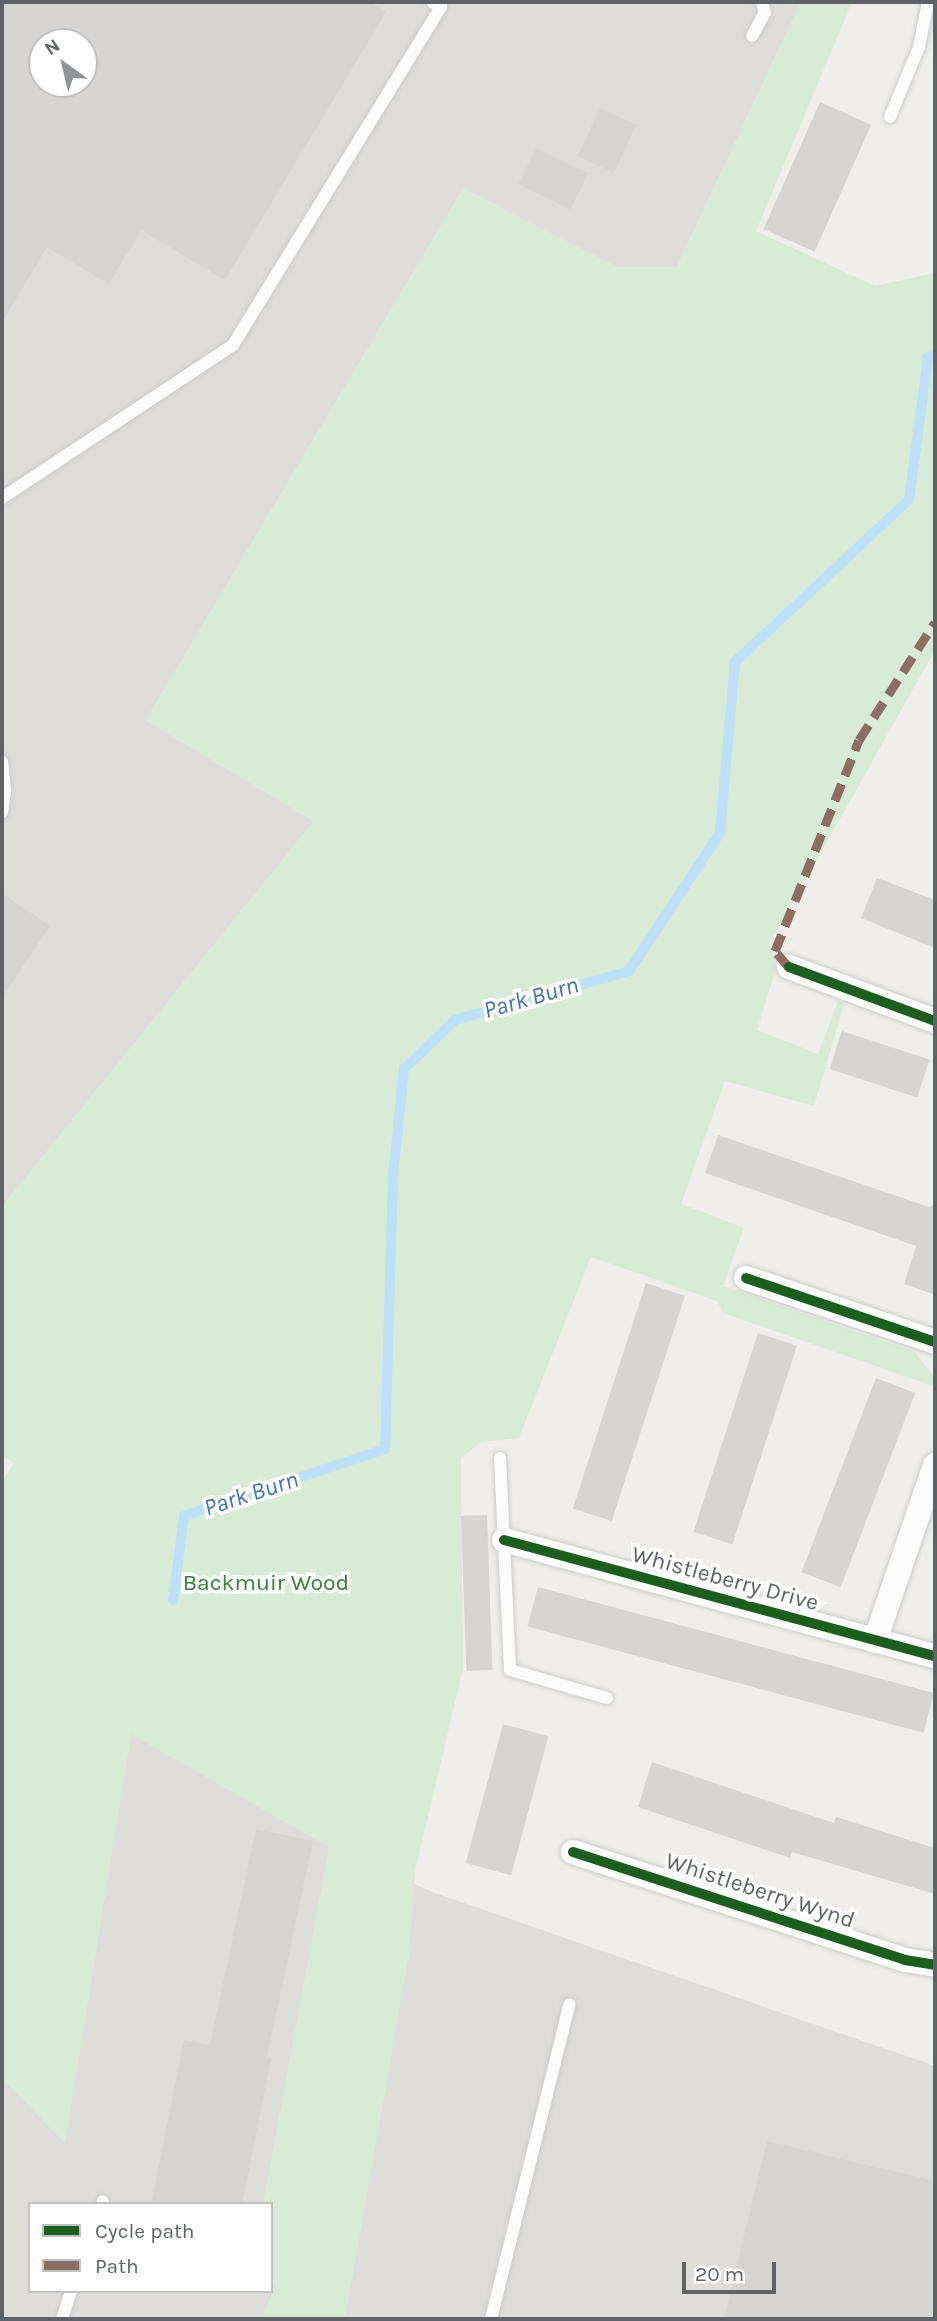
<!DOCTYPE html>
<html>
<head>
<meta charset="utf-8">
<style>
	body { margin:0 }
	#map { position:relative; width:937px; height:2321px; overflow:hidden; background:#efeeea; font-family:Karla,sans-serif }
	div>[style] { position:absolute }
	.industrial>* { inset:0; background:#dfddda }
	.green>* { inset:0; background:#d8ebd6 }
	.stream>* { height:10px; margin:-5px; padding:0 5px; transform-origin:5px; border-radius:5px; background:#bfe0f9 }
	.building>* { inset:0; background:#d6d5d3; transform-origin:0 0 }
	.roads { filter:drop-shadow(0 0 2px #cbcccc) drop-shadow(0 0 2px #cbcccc) }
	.lane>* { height:12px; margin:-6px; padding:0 6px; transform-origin:6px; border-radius:6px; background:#fdfcfc }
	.street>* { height:24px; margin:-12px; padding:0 12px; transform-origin:12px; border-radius:12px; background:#fdfcfc }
	.quiet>* { height:9px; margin-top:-4.5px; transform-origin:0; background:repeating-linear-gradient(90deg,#8d6e63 0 18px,transparent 0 27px) }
	.cycleway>* { height:10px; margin:-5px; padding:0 5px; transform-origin:5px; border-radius:5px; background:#1b5e20 }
	span { translate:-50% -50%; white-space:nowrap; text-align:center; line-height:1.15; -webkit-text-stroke:7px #fff; paint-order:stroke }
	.street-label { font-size:23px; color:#5f6368 }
	.park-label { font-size:23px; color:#348238 }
	.water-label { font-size:24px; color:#4174aa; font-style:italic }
	.frame { position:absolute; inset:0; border:4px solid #5f6368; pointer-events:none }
	.legend { position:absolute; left:28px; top:2202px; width:245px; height:91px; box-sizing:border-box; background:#fff; border:2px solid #bfc1c3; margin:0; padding:9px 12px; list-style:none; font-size:21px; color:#5f6368 }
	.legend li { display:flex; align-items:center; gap:14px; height:35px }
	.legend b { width:35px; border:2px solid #bfc1c3 }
	.north { position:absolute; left:28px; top:28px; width:70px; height:70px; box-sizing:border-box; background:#fff; border:2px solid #bfc1c3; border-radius:50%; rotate:326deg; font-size:19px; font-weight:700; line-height:28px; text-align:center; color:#5f6368 }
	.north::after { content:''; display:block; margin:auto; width:24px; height:32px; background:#919496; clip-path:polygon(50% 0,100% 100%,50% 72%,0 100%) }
	.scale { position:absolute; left:682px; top:2262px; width:94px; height:32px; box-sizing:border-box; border:4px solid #5f6368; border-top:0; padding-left:9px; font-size:21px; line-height:24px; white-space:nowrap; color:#5f6368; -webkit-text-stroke:5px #fff; paint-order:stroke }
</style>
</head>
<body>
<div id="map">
	<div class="industrial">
		<i style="clip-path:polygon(evenodd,2px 2px,801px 2px,677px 267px,617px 267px,463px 189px,146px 720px,314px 821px,2px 1207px,2px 2px,42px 42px,84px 42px,84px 84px,42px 84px,42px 42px)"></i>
		<i style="clip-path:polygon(evenodd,131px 1733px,329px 1847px,435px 1893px,935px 2066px,935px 2319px,2px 2319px,2px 2078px,65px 2142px,131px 1733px,30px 2204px,271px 2204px,271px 2291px,30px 2291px,30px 2204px)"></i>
	</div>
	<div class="green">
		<i style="clip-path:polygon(801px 2px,852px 2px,756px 231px,875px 286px,935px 273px,935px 650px,770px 943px,776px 968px,757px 1030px,818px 1054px,838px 1001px,844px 1004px,814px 1106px,725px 1081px,681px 1204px,744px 1228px,723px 1286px,915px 1352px,935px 1378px,933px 1386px,723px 1313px,717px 1301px,591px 1257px,519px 1438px,481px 1442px,461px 1458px,463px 1669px,415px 1871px,409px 1955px,346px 2314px,344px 2319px,262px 2319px,275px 2286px,271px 2284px,271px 2204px,263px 2204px,329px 1847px,131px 1734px,65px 2143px,2px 2078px,2px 1481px,14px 1463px,2px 1456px,2px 1207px,314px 821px,146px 720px,463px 189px,617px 267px,677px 267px)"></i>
	</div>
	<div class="stream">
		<i style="left:173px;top:1600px;width:85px;rotate:-82.5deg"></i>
		<i style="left:184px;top:1516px;width:212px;rotate:-18.4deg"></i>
		<i style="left:385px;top:1449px;width:272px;rotate:-88.3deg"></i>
		<i style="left:393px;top:1177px;width:109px;rotate:-84.2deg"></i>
		<i style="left:404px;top:1069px;width:71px;rotate:-43.9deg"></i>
		<i style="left:455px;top:1020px;width:181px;rotate:-15.7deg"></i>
		<i style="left:629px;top:971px;width:165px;rotate:-56.6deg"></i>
		<i style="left:720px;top:833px;width:172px;rotate:-85deg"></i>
		<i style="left:735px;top:662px;width:238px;rotate:-43deg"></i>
		<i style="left:909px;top:500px;width:144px;rotate:-82.4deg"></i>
		<i style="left:928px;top:357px;width:7px;rotate:-8deg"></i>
	</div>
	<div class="building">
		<i style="clip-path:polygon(evenodd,2px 2px,369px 2px,386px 12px,225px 280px,141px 230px,109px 284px,47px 247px,2px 323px,2px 2px,42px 42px,84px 42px,84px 84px,42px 84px,42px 42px)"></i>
		<i style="left:820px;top:102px;width:56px;height:139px;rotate:24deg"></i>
		<i style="left:600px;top:108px;width:40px;height:53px;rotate:25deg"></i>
		<i style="left:536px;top:148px;width:58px;height:40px;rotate:26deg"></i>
		<i style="clip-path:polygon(877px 878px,935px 900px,935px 948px,861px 918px)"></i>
		<i style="clip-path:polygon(2px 893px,50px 926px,2px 998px)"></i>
		<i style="left:842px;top:1031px;width:92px;height:40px;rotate:18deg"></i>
		<i style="clip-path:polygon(718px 1135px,929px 1207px,935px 1204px,935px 1295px,904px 1284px,916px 1246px,705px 1173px)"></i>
		<i style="left:646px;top:1283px;width:41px;height:237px;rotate:18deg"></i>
		<i style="left:758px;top:1333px;width:41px;height:209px;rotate:18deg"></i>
		<i style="left:876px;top:1378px;width:42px;height:208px;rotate:21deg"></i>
		<i style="left:487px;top:1515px;width:155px;height:26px;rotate:88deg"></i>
		<i style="left:538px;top:1587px;width:410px;height:41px;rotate:15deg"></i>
		<i style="left:503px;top:1724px;width:47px;height:144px;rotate:15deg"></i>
		<i style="clip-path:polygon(652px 1762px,834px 1823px,836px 1817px,935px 1848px,935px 1894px,792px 1852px,790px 1858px,638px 1807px)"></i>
		<i style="clip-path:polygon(256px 1829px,313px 1841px,267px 2057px,271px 2058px,242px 2204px,151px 2204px,184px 2040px,210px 2045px)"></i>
		<i style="clip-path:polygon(767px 2141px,935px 2181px,935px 2319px,724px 2319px)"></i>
	</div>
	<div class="roads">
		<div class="lane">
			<i style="left:752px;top:36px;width:26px;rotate:-61deg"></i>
			<i style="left:765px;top:13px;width:11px;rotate:-105deg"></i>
			<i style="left:890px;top:117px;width:76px;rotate:-67.5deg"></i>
			<i style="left:919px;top:47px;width:46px;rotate:-78.7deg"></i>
			<i style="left:2px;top:498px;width:277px;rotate:-33.5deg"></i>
			<i style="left:233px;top:345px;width:397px;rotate:-58.4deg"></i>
			<i style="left:441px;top:7px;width:10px;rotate:-151deg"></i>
			<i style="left:2px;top:762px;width:29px;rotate:84deg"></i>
			<i style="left:5px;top:791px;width:21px;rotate:98deg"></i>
			<i style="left:500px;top:1458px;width:212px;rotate:87.3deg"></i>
			<i style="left:510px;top:1670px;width:101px;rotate:16.1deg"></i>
			<i style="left:102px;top:2204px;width:3px;rotate:-72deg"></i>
			<i style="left:62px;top:2319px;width:29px;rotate:-72deg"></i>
			<i style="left:491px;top:2319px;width:324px;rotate:-76deg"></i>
		</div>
		<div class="street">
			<i style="left:789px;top:967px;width:156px;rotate:20.3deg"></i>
			<i style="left:746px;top:1278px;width:200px;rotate:18.7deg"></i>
			<i style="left:504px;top:1540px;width:446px;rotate:15.1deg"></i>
			<i style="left:875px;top:1641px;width:186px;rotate:-71.2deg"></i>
			<i style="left:573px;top:1852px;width:349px;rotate:18deg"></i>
			<i style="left:905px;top:1960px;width:30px;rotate:9deg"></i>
		</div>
	</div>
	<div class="quiet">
		<i style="left:789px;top:967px;width:21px;rotate:-131deg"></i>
		<i style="left:775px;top:951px;width:227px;rotate:-68.3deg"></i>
		<i style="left:859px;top:740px;width:140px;rotate:-57.2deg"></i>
	</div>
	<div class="cycleway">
		<i style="left:789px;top:967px;width:156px;rotate:20.3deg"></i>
		<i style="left:746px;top:1278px;width:200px;rotate:18.7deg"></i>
		<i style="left:504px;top:1540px;width:446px;rotate:15.1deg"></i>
		<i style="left:573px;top:1852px;width:349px;rotate:18deg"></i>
		<i style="left:905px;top:1960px;width:30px;rotate:9deg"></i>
	</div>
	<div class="street-label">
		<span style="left:725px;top:1579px;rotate:15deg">Whistleberry Drive</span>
		<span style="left:760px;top:1891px;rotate:18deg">Whistleberry Wynd</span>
	</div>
	<div class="park-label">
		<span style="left:266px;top:1583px">Backmuir Wood</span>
	</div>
	<div class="water-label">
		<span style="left:531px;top:998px;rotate:-16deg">Park Burn</span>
		<span style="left:251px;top:1494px;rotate:-18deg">Park Burn</span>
	</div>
	<div class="frame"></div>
	<ul class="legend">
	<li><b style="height:9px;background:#1b5e20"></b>Cycle path</li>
	<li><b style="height:9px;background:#8d6e63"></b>Path</li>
	</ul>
	<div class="north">N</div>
	<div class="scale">20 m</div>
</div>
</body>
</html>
